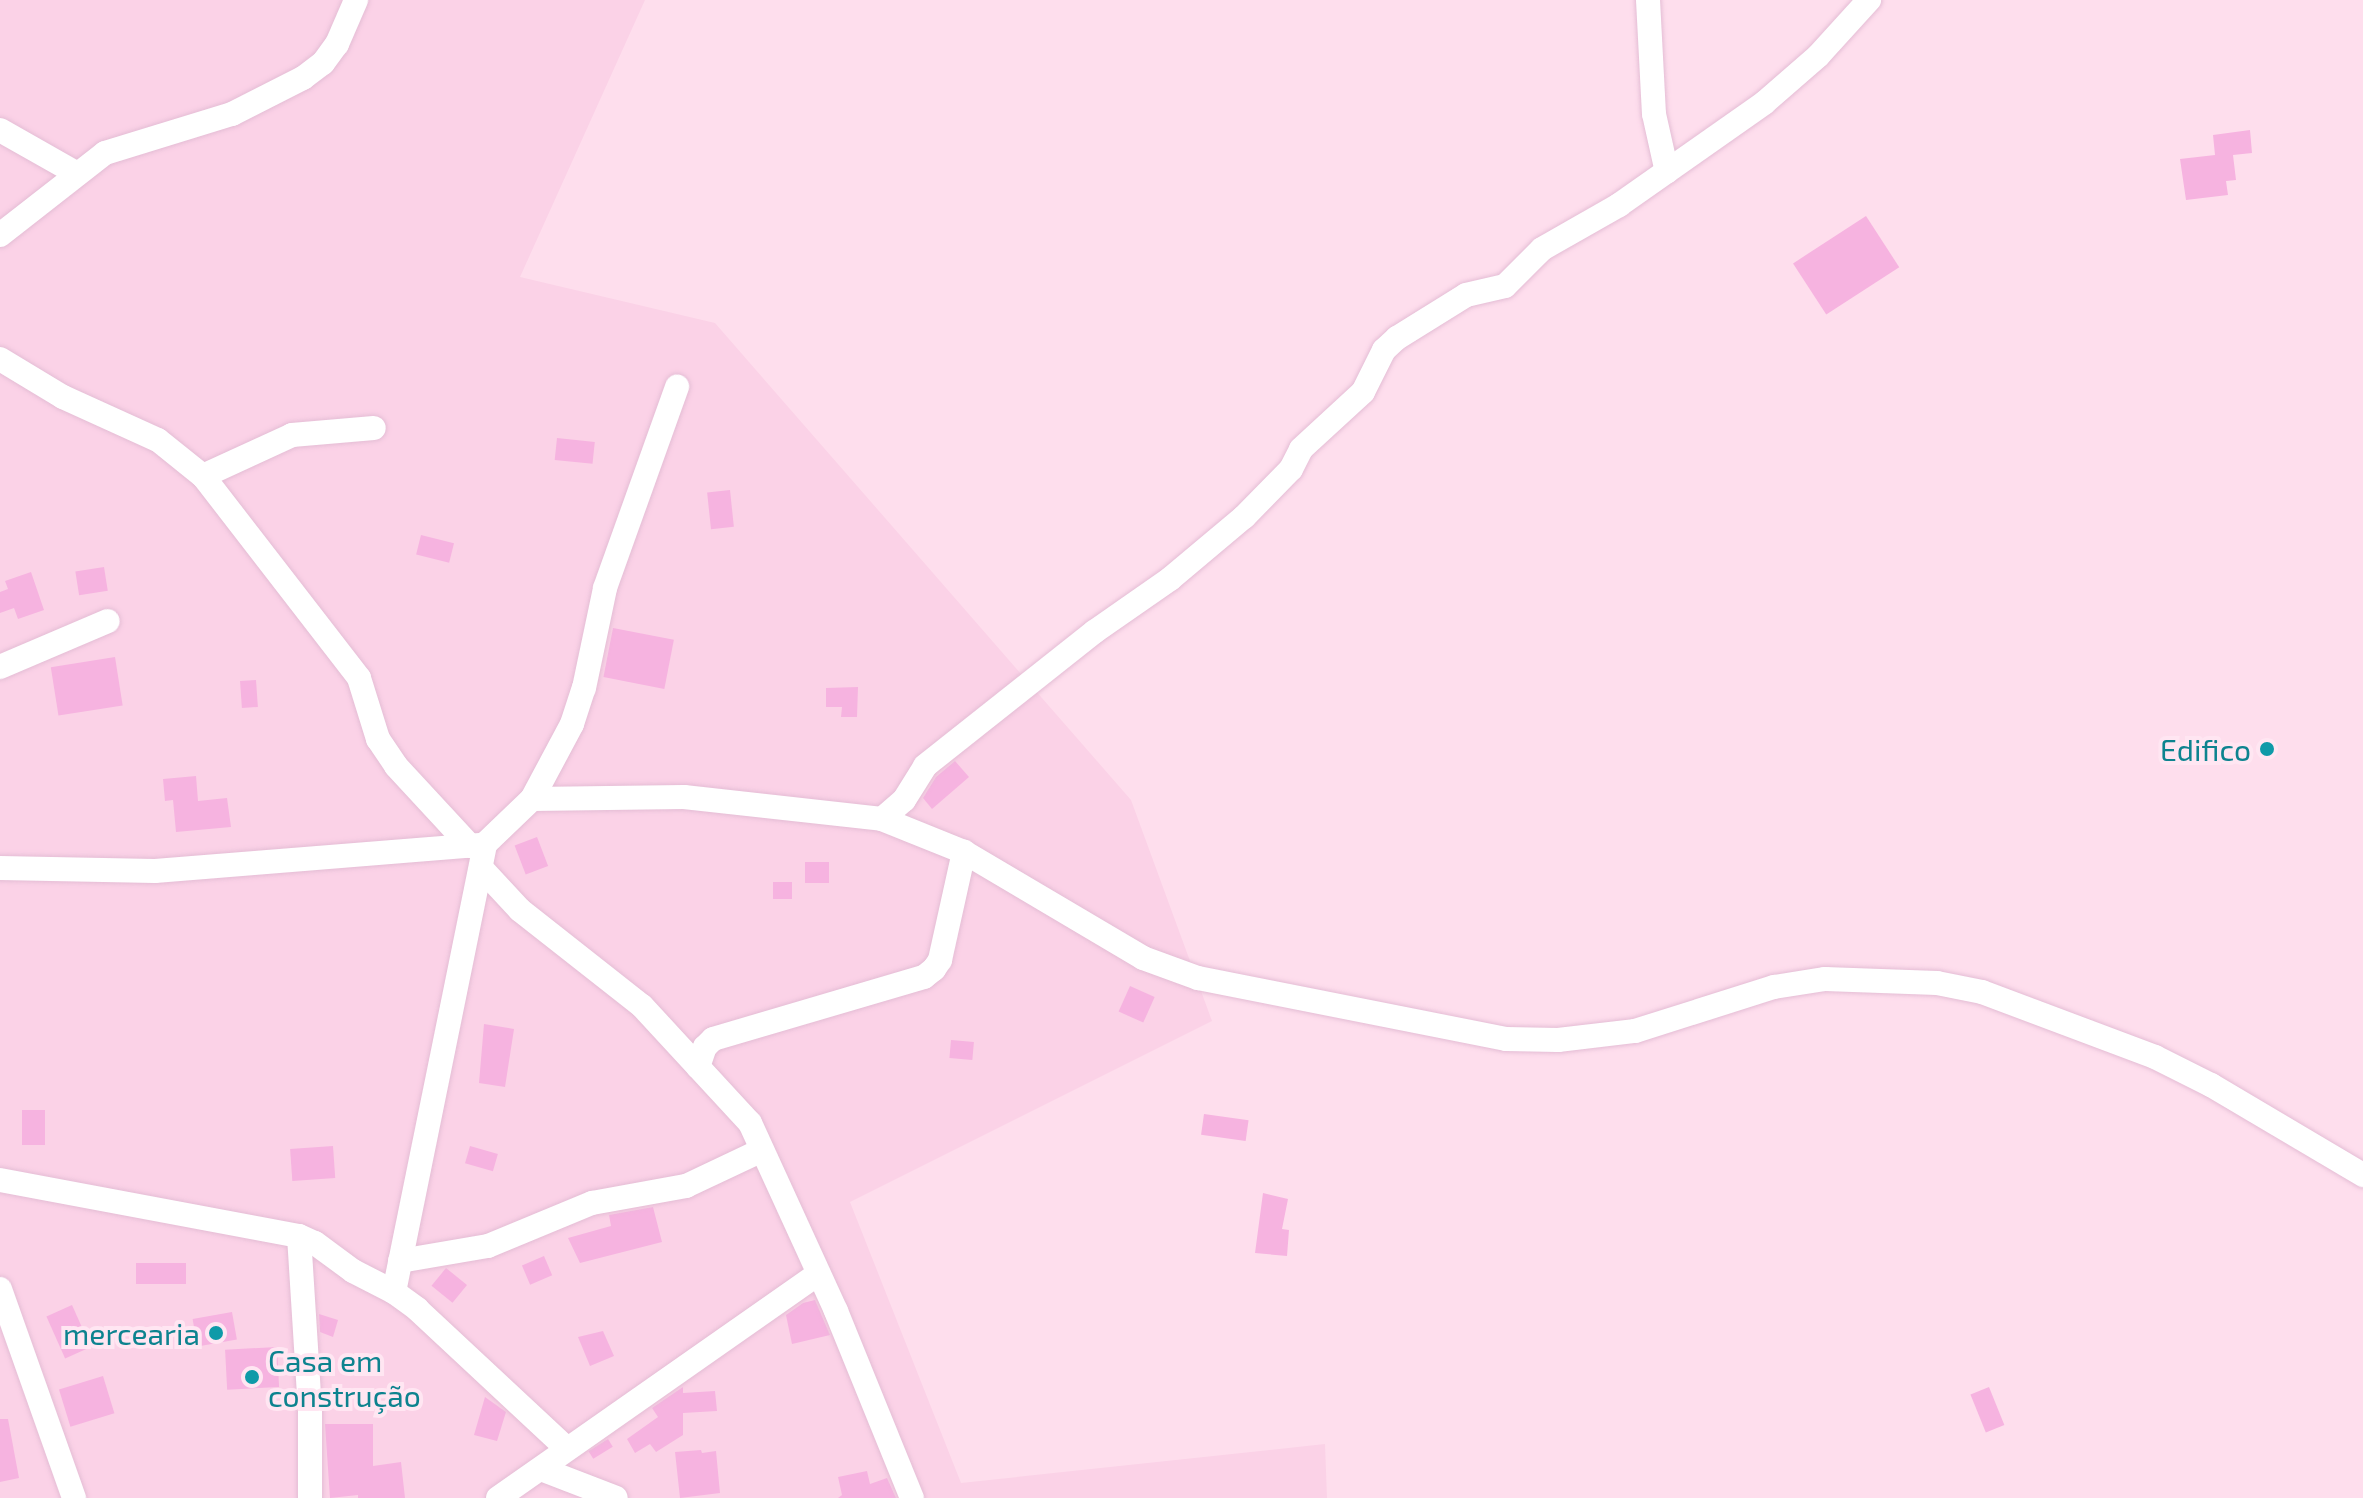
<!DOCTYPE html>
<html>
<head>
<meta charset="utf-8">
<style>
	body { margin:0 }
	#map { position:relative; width:2363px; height:1498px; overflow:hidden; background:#fedeed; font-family:"Exo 2",sans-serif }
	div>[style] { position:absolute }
	.residential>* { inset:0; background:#fbd2e7 }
	.building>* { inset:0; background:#f6b3e0; transform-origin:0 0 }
	.roads { filter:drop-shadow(0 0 2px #e4bdd5) drop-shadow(0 0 2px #e4bdd5) }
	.minor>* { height:24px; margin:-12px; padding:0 12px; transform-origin:12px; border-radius:12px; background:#fff }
	.dots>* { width:22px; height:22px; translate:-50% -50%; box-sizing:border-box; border:4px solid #ffe6f2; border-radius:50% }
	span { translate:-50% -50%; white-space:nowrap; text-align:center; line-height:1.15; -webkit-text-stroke:8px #ffe6f2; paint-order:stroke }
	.culture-label { font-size:30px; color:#0d838f }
	.right { translate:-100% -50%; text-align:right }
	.left { translate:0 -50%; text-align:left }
</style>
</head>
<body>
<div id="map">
	<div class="residential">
		<i style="clip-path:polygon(0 0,645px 0,520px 277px,715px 323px,1131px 800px,1212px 1021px,850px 1202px,961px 1483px,1325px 1444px,1327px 1498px,0 1498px)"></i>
	</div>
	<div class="building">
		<i style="clip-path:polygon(2250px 130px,2252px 153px,2233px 155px,2236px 180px,2226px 181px,2228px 195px,2186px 200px,2180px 159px,2215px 155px,2213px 135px)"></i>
		<i style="left:1866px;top:216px;width:61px;height:87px;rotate:57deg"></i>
		<i style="left:557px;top:438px;width:38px;height:22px;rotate:6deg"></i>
		<i style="left:730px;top:490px;width:37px;height:23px;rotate:84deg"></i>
		<i style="left:421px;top:535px;width:34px;height:20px;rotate:14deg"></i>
		<i style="left:104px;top:567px;width:24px;height:29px;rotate:81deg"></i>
		<i style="clip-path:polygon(31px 572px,44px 610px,18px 619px,14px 608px,0 613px,0 592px,8px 589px,5px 581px)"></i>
		<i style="left:613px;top:628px;width:62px;height:50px;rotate:11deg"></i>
		<i style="left:115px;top:657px;width:49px;height:65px;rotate:81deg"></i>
		<i style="left:256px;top:680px;width:27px;height:16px;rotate:86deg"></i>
		<i style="clip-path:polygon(858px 687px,857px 717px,841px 717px,842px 707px,826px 707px,826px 688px)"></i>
		<i style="clip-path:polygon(955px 761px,969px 777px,932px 809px,923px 798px,936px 777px)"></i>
		<i style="clip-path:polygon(196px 776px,198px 801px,227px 798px,231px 827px,176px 832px,173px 800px,165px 801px,163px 779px)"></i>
		<i style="left:537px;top:837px;width:31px;height:24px;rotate:69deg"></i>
		<i style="left:805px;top:862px;width:24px;height:21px"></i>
		<i style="left:773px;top:882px;width:19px;height:17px"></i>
		<i style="left:1130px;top:986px;width:27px;height:28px;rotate:24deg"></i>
		<i style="clip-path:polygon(484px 1024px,514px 1029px,505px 1087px,479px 1083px)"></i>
		<i style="left:951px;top:1040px;width:23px;height:18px;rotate:5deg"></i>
		<i style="left:22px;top:1110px;width:23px;height:35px"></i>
		<i style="left:1204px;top:1114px;width:45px;height:21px;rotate:8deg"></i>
		<i style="left:333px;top:1146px;width:32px;height:43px;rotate:86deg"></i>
		<i style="left:470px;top:1146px;width:29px;height:18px;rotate:16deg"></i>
		<i style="clip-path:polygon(1263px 1193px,1288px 1199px,1282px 1229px,1289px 1230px,1287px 1256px,1255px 1253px)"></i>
		<i style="clip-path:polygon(653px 1207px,662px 1242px,580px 1263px,568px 1238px,611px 1226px,609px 1215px)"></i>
		<i style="left:544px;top:1256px;width:21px;height:24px;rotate:67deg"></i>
		<i style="left:136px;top:1263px;width:50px;height:21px"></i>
		<i style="left:446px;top:1268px;width:27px;height:23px;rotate:39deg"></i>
		<i style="clip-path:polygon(815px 1300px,830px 1335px,792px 1344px,786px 1315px,803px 1303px)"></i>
		<i style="left:72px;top:1305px;width:46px;height:28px;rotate:66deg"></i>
		<i style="left:232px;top:1312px;width:28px;height:40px;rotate:80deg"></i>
		<i style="clip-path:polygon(319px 1314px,338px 1320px,333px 1337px,320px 1332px)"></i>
		<i style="clip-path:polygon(603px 1331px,614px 1356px,590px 1366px,578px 1337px)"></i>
		<i style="left:277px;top:1347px;width:40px;height:52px;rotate:87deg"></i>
		<i style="left:103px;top:1376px;width:39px;height:46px;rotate:73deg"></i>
		<i style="clip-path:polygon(683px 1387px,683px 1393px,715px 1391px,717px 1411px,683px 1413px,683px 1435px,656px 1452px,650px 1444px,635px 1453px,627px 1439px,658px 1417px,652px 1408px)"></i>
		<i style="left:1989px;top:1387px;width:41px;height:20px;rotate:68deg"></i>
		<i style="clip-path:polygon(485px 1397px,506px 1412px,497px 1441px,474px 1435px)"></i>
		<i style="clip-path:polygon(0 1419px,8px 1419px,19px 1478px,0 1482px)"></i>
		<i style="clip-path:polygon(325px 1424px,373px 1424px,373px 1466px,401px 1462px,405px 1498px,358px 1498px,358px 1495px,330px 1498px)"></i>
		<i style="left:608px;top:1439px;width:9px;height:23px;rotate:58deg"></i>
		<i style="clip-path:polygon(701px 1450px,702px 1453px,716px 1451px,720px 1493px,680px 1498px,675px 1452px)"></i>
		<i style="clip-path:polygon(867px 1471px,870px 1484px,887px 1478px,896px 1498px,838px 1498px,842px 1495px,838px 1477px)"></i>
	</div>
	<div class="roads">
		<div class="minor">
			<i style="left:1648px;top:0;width:114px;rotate:87deg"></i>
			<i style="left:1654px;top:114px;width:59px;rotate:77.4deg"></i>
			<i style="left:0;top:130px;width:87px;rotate:29.5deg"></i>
			<i style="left:0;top:235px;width:133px;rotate:-38deg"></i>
			<i style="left:105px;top:153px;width:133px;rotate:-17.1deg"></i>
			<i style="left:232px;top:114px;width:80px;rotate:-26.9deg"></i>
			<i style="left:303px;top:78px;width:25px;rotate:-37deg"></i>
			<i style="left:323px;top:63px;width:24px;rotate:-54deg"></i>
			<i style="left:337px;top:44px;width:48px;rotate:-66.6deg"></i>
			<i style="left:0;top:359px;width:74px;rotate:31.1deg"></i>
			<i style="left:63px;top:397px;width:104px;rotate:24.4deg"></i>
			<i style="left:158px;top:440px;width:58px;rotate:38.7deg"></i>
			<i style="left:203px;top:476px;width:255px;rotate:52.3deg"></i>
			<i style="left:359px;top:678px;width:64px;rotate:72.7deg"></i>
			<i style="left:378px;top:739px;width:32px;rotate:56deg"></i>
			<i style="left:396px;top:766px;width:109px;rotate:47.2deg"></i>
			<i style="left:203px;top:476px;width:98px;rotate:-24.7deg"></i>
			<i style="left:292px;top:435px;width:82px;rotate:-4.9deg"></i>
			<i style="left:0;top:667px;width:117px;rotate:-23.1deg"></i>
			<i style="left:532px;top:799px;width:152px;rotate:-0.8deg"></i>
			<i style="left:684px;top:797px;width:199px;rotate:6.3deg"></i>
			<i style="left:882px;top:819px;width:88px;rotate:21.9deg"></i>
			<i style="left:964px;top:852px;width:208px;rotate:30.6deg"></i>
			<i style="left:1143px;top:958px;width:59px;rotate:20deg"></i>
			<i style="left:1198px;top:978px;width:314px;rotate:11.2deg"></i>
			<i style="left:1506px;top:1039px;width:52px;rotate:1.1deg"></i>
			<i style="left:1558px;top:1040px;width:78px;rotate:-6.7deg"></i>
			<i style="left:1635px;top:1031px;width:146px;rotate:-17.6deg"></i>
			<i style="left:1774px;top:987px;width:52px;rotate:-8.9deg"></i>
			<i style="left:1825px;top:979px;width:112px;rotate:2deg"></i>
			<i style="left:1937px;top:983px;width:46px;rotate:11.3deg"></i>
			<i style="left:1982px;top:992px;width:185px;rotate:20.6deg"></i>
			<i style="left:2155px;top:1057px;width:63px;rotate:26.6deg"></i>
			<i style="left:2211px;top:1085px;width:177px;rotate:30.6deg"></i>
			<i style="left:882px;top:819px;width:29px;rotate:-41deg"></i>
			<i style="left:904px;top:800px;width:40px;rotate:-58deg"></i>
			<i style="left:925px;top:766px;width:216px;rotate:-38.4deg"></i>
			<i style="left:1094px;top:632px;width:93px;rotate:-34.9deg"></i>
			<i style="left:1170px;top:579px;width:97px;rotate:-40deg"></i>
			<i style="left:1244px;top:517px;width:67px;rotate:-45.6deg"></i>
			<i style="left:1291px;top:469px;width:22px;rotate:-63deg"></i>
			<i style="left:1301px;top:449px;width:84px;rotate:-42.6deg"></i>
			<i style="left:1363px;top:392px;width:47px;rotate:-63.4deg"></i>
			<i style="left:1384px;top:350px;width:18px;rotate:-43deg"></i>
			<i style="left:1397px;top:338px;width:81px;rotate:-31.9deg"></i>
			<i style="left:1466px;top:295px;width:40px;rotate:-13deg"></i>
			<i style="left:1505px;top:286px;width:52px;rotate:-45deg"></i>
			<i style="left:1542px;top:249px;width:89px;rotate:-29.7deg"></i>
			<i style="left:1619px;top:205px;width:177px;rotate:-35.1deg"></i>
			<i style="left:1764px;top:103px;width:72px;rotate:-41deg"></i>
			<i style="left:1818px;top:56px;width:76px;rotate:-47.7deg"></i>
			<i style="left:0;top:868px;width:155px;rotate:1.1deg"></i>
			<i style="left:155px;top:871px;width:326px;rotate:-4.6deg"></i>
			<i style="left:481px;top:868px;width:57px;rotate:47.1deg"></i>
			<i style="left:520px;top:910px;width:155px;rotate:38.2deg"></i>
			<i style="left:642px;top:1006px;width:159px;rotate:47.3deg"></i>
			<i style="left:750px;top:1123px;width:207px;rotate:65.4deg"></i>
			<i style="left:836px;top:1311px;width:202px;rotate:67.9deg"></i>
			<i style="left:698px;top:1067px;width:21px;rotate:-71deg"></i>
			<i style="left:705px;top:1047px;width:11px;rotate:-45deg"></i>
			<i style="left:713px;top:1039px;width:220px;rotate:-16.4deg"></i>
			<i style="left:924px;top:977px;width:13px;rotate:-39deg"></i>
			<i style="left:934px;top:969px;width:11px;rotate:-56deg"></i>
			<i style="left:940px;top:960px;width:111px;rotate:-77.5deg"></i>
			<i style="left:0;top:1180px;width:304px;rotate:10.6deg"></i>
			<i style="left:299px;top:1236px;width:17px;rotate:24deg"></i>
			<i style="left:315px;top:1243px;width:47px;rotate:36.4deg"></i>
			<i style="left:353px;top:1271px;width:46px;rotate:27.1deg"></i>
			<i style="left:394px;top:1292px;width:29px;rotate:36deg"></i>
			<i style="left:417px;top:1309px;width:205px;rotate:43deg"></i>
			<i style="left:299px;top:1236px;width:173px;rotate:86.4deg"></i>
			<i style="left:310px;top:1409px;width:89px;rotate:90deg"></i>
			<i style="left:400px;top:1261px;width:89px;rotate:-9.7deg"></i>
			<i style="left:488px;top:1246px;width:113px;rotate:-22.5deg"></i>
			<i style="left:592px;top:1203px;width:96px;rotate:-10.3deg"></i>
			<i style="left:686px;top:1186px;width:84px;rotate:-25.3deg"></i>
			<i style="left:0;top:1289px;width:222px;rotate:70.5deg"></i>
			<i style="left:394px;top:1292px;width:457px;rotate:-78.5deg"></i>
			<i style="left:485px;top:844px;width:65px;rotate:-43.8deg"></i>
			<i style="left:532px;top:799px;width:85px;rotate:-61.9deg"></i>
			<i style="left:572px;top:724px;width:38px;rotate:-72deg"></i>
			<i style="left:584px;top:688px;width:102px;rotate:-78.1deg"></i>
			<i style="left:605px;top:588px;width:214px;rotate:-70.3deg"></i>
			<i style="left:541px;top:1469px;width:80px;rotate:21.1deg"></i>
			<i style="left:498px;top:1498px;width:391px;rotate:-35deg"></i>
		</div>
	</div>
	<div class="dots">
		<i style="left:2267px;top:749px;background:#0f9aa8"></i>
		<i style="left:216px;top:1333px;background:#0f9aa8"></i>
		<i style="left:252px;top:1377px;background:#0f9aa8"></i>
	</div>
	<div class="culture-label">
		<span class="right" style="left:2251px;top:749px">Edifico</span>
		<span class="right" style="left:200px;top:1333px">mercearia</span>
		<span class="left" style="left:268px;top:1377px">Casa em<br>construção</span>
	</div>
</div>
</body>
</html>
